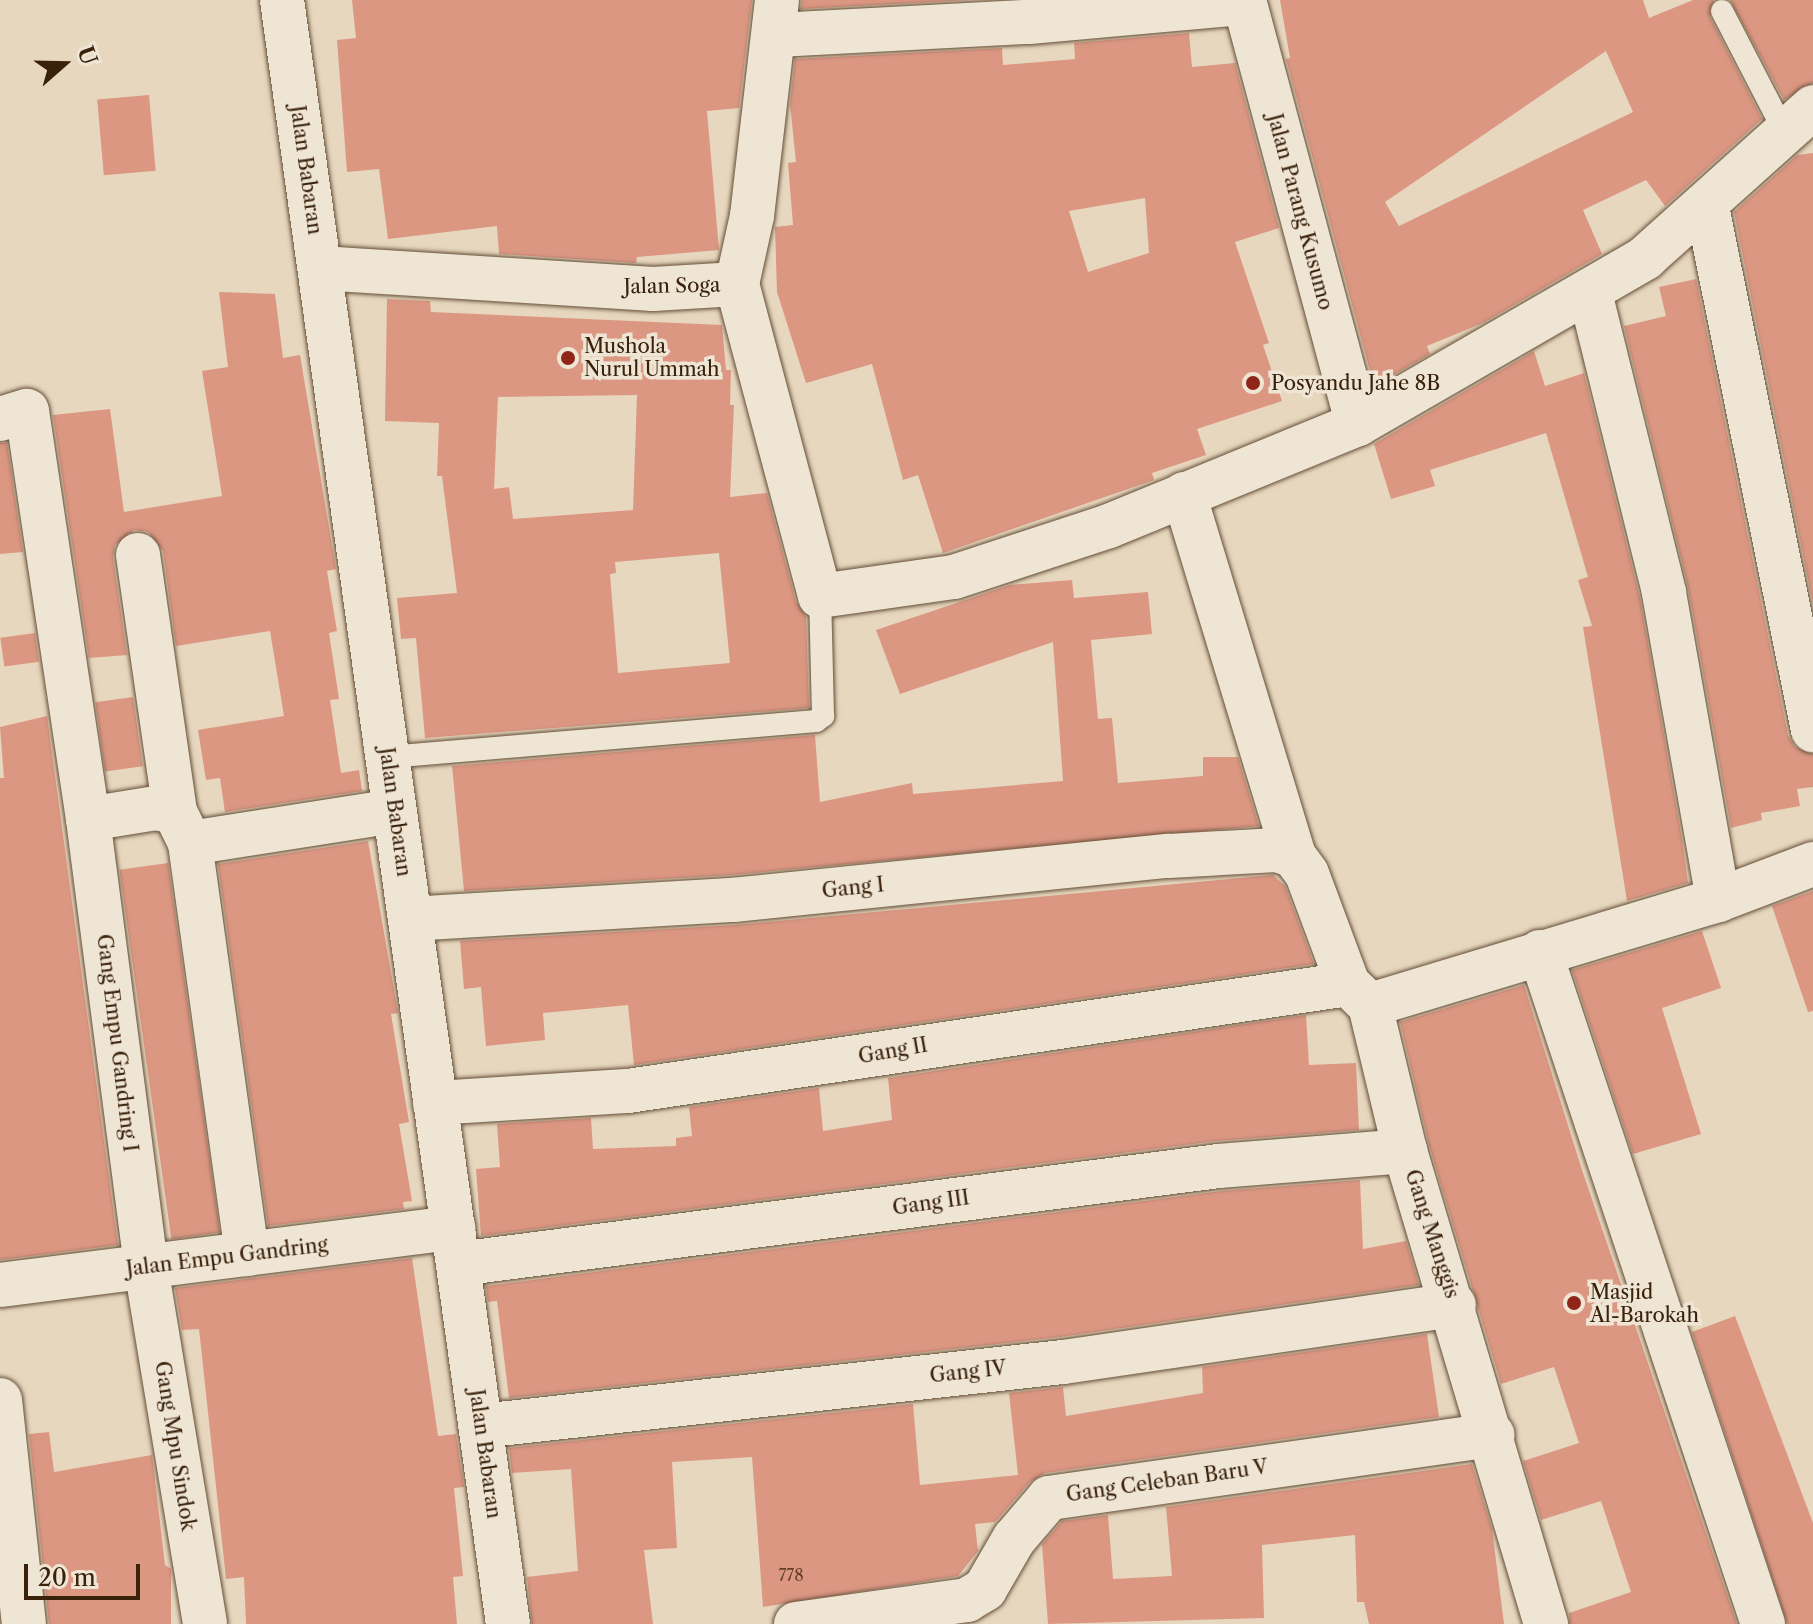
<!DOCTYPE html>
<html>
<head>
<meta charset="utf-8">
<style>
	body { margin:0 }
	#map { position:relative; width:1813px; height:1624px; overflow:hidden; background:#e7d7be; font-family:"Libre Caslon Text",serif }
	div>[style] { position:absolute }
	.building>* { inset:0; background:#dc9783; transform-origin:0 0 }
	.roads { filter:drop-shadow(0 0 2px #644e37) drop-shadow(0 0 2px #644e37) }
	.service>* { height:22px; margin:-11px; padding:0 11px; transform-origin:11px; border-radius:11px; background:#efe5d5 }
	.minor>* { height:44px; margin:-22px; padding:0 22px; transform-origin:22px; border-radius:22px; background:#efe5d5 }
	.tertiary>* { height:44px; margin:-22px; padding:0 22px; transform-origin:22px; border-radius:22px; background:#efe5d5 }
	.dots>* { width:22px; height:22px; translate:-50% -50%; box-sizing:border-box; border:4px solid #efe5d5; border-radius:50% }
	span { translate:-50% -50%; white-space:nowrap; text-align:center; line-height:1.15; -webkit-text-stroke:7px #efe5d5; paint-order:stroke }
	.number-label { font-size:16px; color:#623e28 }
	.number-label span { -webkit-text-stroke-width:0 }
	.street-label { font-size:20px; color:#39210a }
	.poi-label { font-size:20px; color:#39210a }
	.left { translate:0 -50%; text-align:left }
	.north { position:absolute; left:24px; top:24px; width:80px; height:80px; -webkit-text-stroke:6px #efe5d5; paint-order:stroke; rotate:70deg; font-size:22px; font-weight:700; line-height:32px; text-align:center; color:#39210a }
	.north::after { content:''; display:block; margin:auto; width:28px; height:36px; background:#39210a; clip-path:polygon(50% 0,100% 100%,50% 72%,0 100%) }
	.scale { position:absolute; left:24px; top:1564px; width:116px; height:36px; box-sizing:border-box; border:4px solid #39210a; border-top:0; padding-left:10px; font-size:24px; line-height:28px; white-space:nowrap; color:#39210a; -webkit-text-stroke:6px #efe5d5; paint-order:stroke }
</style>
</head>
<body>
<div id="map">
	<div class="building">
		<i style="clip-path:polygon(352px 0,752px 0,739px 108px,707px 111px,719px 250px,637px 257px,636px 263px,499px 254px,497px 226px,388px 239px,379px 169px,347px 172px,337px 40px,356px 38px)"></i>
		<i style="clip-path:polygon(802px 0,970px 0,801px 9px)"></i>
		<i style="clip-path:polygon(evenodd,1280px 0,1643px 0,1649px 18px,1693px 0,1714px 0,1710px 17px,1762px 119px,1665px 206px,1646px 180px,1583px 210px,1602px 254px,1483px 323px,1427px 346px,1430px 354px,1374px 386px,1286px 59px,1290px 58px,1280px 0,1606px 51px,1633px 112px,1399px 226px,1385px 202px,1606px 51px)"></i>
		<i style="clip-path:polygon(1730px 0,1813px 0,1813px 83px,1784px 100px)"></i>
		<i style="clip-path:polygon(evenodd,1189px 33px,1192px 67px,1235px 63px,1279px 228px,1235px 242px,1269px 343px,1263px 345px,1282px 401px,1197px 429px,1206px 455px,1152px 473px,1154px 480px,943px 553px,918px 475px,903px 480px,872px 364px,806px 383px,777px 292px,775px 227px,793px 225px,788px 163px,796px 162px,790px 104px,795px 59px,1002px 48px,1003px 65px,1075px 59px,1074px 43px,1189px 33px,1145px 198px,1149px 253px,1088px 272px,1069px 211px,1145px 198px)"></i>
		<i style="left:149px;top:95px;width:76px;height:52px;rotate:85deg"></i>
		<i style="clip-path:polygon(1813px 153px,1813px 604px,1734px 212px,1797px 155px)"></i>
		<i style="clip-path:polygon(1696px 279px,1788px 735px,1795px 747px,1813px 754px,1813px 787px,1797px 789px,1800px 806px,1761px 813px,1762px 820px,1731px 828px,1688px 587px,1624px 326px,1666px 316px,1659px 287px)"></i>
		<i style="clip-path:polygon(219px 292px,275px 294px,283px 358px,300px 355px,336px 569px,327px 571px,337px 631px,329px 633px,339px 699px,330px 700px,341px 773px,359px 770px,362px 791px,225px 812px,220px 778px,206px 780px,198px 730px,284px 716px,270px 631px,176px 646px,163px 551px,148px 532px,134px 530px,115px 545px,113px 558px,127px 655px,89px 658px,53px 415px,110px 409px,124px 512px,222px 496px,202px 371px,228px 367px)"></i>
		<i style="clip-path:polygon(evenodd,387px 299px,430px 301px,431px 312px,722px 325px,726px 370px,731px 370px,730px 405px,734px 405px,730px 497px,767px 493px,796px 602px,806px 616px,809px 708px,425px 738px,416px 638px,401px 639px,397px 598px,457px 593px,442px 476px,437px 476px,439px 423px,385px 421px,387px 299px,637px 395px,633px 510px,513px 519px,509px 487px,494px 489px,498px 397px,637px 395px,387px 299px,719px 553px,730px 663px,618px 673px,610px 574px,616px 573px,615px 562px,719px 553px)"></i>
		<i style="clip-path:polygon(1534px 351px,1545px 386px,1584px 373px,1640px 598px,1682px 839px,1688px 883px,1627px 901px,1583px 627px,1592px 626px,1578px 580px,1588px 577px,1546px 433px,1430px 470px,1435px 486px,1391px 499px,1374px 444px)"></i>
		<i style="clip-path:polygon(0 443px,7px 443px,23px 552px,0 554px)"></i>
		<i style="clip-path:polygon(1072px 580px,1074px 598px,1148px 592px,1152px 634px,1091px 640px,1098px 719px,1112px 718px,1118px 783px,1203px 776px,1203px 757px,1238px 757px,1259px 826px,731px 875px,464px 891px,452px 766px,815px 735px,820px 802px,912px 783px,913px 794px,1063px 781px,1053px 642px,900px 694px,876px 630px,1010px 585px)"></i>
		<i style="left:35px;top:633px;width:29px;height:35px;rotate:82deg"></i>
		<i style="left:133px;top:697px;width:70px;height:38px;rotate:82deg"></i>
		<i style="clip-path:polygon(47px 716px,118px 1245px,0 1260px,0 778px,4px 778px,0 727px)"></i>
		<i style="clip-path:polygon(368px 841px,398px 1013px,391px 1014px,409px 1122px,399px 1124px,412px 1201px,403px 1202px,404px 1209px,268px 1226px,218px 864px)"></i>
		<i style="left:168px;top:863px;width:373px;height:49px;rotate:82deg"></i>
		<i style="clip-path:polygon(1273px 875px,1285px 886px,1314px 964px,634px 1065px,628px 1005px,543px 1013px,545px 1040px,486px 1046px,481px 987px,464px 989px,460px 941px,735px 925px)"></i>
		<i style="clip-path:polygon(1813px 891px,1813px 1011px,1808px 1012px,1772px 906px)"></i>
		<i style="clip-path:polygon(1702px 931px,1721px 988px,1662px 1008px,1701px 1134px,1633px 1154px,1572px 970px)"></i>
		<i style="clip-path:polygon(1524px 985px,1582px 1170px,1737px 1624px,1570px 1624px,1569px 1613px,1631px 1592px,1601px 1501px,1541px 1520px,1523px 1461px,1579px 1443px,1554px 1367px,1501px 1384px,1429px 1145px,1400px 1022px)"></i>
		<i style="clip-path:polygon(1306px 1015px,1309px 1065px,1356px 1063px,1359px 1130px,1216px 1141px,481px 1236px,476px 1169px,500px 1167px,497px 1124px,591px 1118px,593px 1149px,676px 1146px,676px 1138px,692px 1136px,689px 1107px,819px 1088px,823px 1131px,892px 1120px,888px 1078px)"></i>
		<i style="clip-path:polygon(1360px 1180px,1363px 1249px,1406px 1241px,1419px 1285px,1060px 1337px,509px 1398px,497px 1301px,488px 1302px,486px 1286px,1222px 1191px)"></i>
		<i style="clip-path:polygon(412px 1258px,438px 1436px,456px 1434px,464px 1487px,454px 1488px,463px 1576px,453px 1577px,457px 1624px,246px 1624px,244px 1577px,226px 1579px,199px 1329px,182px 1330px,175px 1288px)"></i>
		<i style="clip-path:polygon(1735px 1316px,1813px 1523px,1813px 1624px,1787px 1624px,1692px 1332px)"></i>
		<i style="clip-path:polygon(1427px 1334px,1439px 1417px,1045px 1473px,1030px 1482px,995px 1522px,975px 1524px,978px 1551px,958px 1576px,763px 1607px,752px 1457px,672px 1462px,677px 1548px,644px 1550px,653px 1624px,532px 1624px,527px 1577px,578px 1571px,571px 1469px,512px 1473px,509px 1448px,913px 1404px,920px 1485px,1018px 1475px,1009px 1393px,1063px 1387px,1066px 1416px,1203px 1393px,1202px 1367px)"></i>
		<i style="clip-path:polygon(49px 1432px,54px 1472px,152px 1455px,165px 1565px,171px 1569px,171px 1624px,49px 1624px,29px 1434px)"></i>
		<i style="clip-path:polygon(1472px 1464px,1492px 1529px,1504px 1624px,1369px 1624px,1364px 1602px,1357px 1602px,1355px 1535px,1262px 1545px,1264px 1618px,1048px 1624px,1042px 1544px,1062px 1521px,1108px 1515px,1113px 1579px,1172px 1576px,1166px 1507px)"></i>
	</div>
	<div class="roads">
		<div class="service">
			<i style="left:1722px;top:11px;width:137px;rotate:62.7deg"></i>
			<i style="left:388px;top:757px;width:430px;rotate:-4.8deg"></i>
			<i style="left:816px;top:721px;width:9px;rotate:-36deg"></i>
			<i style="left:823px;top:716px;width:120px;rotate:-91.4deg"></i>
		</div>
		<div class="minor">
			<i style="left:1244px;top:0;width:439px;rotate:75deg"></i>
			<i style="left:777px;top:35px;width:252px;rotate:-3deg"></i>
			<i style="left:1029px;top:22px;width:216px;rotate:-5.1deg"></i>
			<i style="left:1707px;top:207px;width:534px;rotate:78.54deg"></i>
			<i style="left:320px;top:268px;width:334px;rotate:3.6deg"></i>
			<i style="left:653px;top:289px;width:84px;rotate:-3.4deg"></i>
			<i style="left:737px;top:284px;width:70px;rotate:-77.6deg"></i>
			<i style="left:752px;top:216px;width:217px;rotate:-83.4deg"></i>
			<i style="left:737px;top:284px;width:323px;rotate:75.1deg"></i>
			<i style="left:820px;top:596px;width:135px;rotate:-8.1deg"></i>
			<i style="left:954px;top:577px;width:163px;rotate:-18.2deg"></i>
			<i style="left:1109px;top:526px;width:269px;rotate:-22.3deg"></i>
			<i style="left:1358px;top:424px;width:332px;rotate:-30deg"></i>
			<i style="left:1645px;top:258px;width:226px;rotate:-41.9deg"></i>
			<i style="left:1590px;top:293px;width:309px;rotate:76.1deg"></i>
			<i style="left:1664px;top:593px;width:312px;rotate:80deg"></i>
			<i style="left:0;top:419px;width:28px;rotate:-17deg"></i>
			<i style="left:27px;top:411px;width:413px;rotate:81.5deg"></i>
			<i style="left:88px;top:819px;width:452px;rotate:82.6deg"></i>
			<i style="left:146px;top:1267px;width:362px;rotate:80.6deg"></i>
			<i style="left:1184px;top:494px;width:378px;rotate:73.1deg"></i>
			<i style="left:1294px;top:856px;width:22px;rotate:54deg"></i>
			<i style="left:1307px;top:874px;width:117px;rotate:69.6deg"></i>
			<i style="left:1348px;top:984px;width:30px;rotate:44deg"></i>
			<i style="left:1370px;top:1005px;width:150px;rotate:76.5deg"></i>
			<i style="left:1405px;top:1151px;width:494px;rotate:73.4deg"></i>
			<i style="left:138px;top:555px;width:260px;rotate:81.8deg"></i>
			<i style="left:175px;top:812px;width:34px;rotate:64deg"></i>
			<i style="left:190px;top:843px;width:207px;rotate:-8.9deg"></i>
			<i style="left:88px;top:819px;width:69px;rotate:-9.2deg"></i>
			<i style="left:156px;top:808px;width:19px;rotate:12deg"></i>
			<i style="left:190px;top:843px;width:415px;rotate:82.1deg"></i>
			<i style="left:410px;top:919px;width:324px;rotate:-3.4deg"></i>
			<i style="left:733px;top:900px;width:438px;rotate:-5.8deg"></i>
			<i style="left:1169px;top:856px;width:108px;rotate:-3.2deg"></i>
			<i style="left:1277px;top:850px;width:18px;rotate:19deg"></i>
			<i style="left:1540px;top:952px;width:708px;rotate:71.64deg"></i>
			<i style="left:1370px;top:1005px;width:363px;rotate:-16.8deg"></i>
			<i style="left:1718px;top:900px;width:102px;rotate:-20.8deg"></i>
			<i style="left:435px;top:1103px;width:193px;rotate:-3.6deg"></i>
			<i style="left:628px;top:1091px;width:728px;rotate:-8.45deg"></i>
			<i style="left:458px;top:1264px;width:767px;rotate:-7.34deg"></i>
			<i style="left:1219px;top:1166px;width:187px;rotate:-4.6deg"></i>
			<i style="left:0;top:1285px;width:457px;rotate:-7.2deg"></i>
			<i style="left:0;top:1400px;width:225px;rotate:83.9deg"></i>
			<i style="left:481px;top:1426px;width:586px;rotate:-6.28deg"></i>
			<i style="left:1063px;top:1362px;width:395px;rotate:-8.3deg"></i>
			<i style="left:796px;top:1624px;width:173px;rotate:-8deg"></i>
			<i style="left:967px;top:1600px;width:21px;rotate:-31deg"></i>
			<i style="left:985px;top:1589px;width:58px;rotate:-59.9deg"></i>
			<i style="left:1014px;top:1539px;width:54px;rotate:-49.5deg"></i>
			<i style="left:1049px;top:1498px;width:448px;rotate:-8.1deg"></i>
		</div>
		<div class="tertiary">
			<i style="left:282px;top:0;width:1640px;rotate:82.08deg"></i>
		</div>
	</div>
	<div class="dots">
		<i style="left:568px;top:358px;background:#8f2418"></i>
		<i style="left:1253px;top:383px;background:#8f2418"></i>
		<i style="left:1574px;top:1303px;background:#8f2418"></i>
	</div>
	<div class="number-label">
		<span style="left:791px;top:1575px">778</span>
	</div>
	<div class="street-label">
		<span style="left:306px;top:170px;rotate:82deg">Jalan Babaran</span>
		<span style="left:1300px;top:212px;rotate:75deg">Jalan Parang Kusumo</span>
		<span style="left:672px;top:286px;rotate:-1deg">Jalan Soga</span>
		<span style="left:395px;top:812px;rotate:82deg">Jalan Babaran</span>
		<span style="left:853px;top:888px;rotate:-6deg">Gang I</span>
		<span style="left:117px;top:1043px;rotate:83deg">Gang Empu Gandring I</span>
		<span style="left:893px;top:1051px;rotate:-10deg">Gang II</span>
		<span style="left:931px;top:1203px;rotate:-8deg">Gang III</span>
		<span style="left:1432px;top:1234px;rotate:72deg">Gang Manggis</span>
		<span style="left:227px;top:1257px;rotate:-7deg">Jalan Empu Gandring</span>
		<span style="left:968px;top:1372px;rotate:-6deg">Gang IV</span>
		<span style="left:175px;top:1446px;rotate:81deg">Gang Mpu Sindok</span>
		<span style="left:485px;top:1454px;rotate:82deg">Jalan Babaran</span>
		<span style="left:1167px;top:1481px;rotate:-8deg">Gang Celeban Baru V</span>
	</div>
	<div class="poi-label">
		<span class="left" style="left:584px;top:358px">Mushola<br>Nurul Ummah</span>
		<span class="left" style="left:1271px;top:383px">Posyandu Jahe 8B</span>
		<span class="left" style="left:1590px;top:1304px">Masjid<br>Al-Barokah</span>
	</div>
	<div class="north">U</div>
	<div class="scale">20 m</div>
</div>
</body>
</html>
